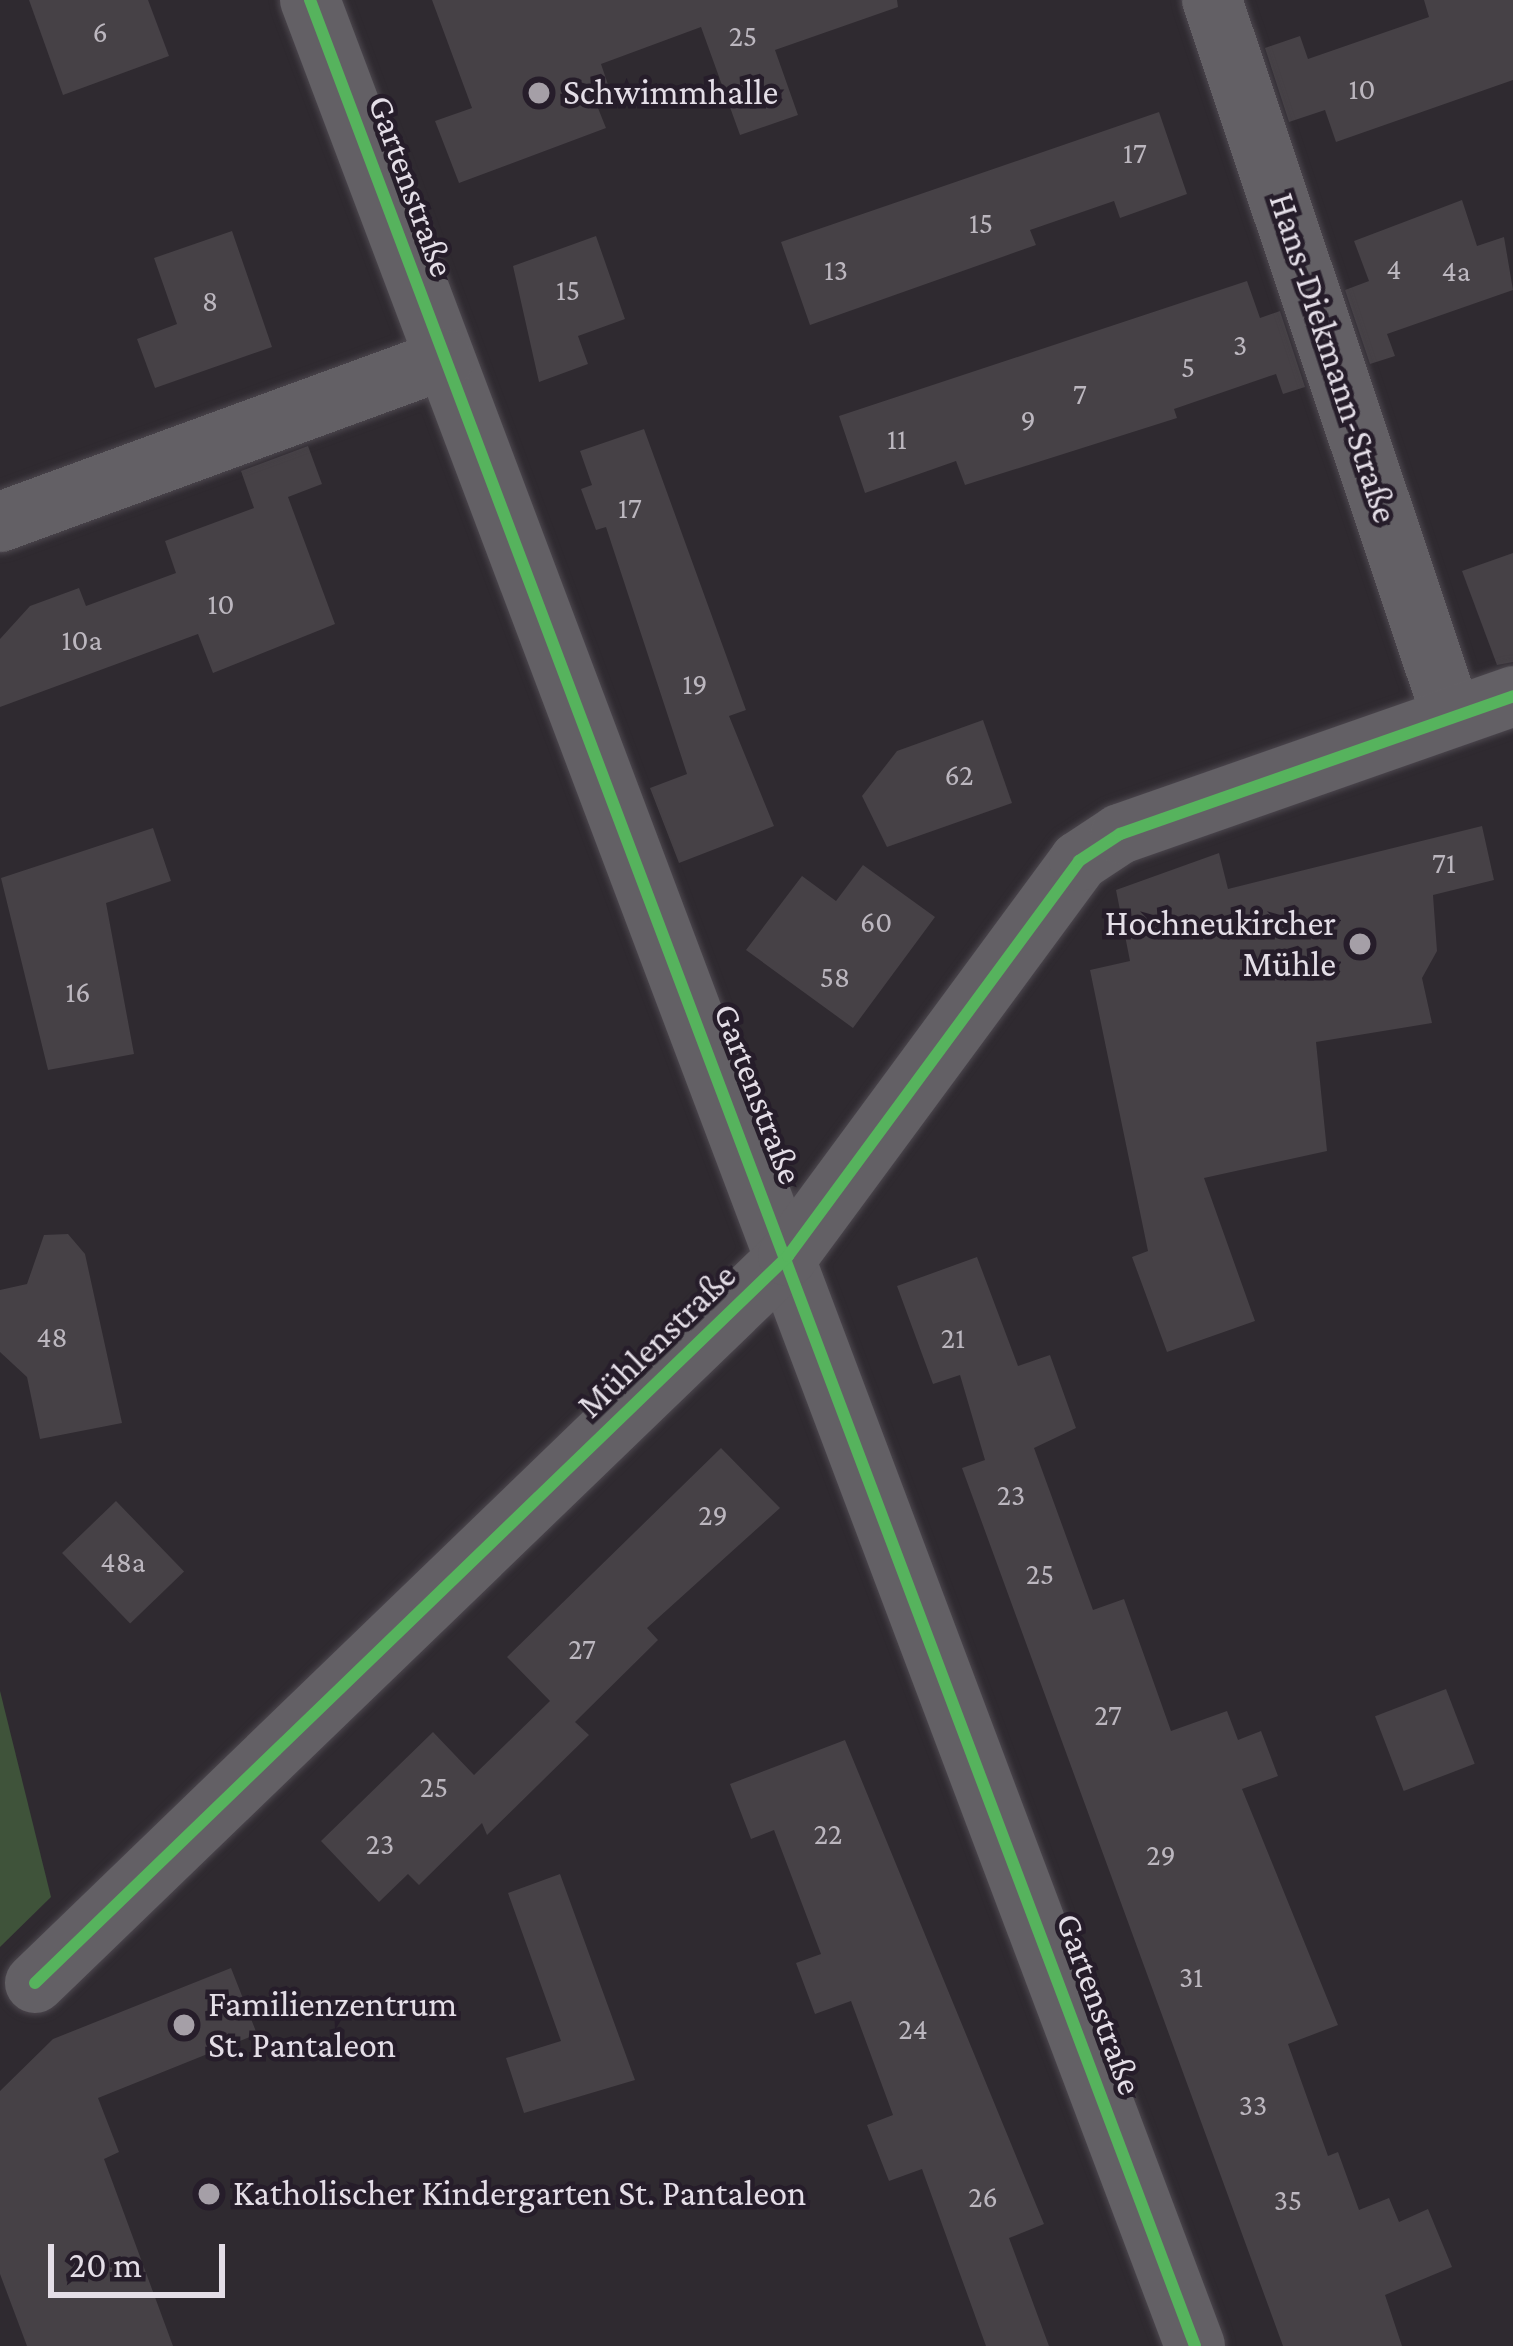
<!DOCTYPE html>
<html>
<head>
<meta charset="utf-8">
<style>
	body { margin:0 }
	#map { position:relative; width:1513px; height:2346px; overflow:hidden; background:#2f2a30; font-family:"Crimson Pro",serif }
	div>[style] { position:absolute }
	.green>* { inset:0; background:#3f533a }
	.building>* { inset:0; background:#464146; transform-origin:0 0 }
	.roads { filter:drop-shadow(0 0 3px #4c474e) drop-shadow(0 0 3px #4c474e) }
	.minor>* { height:60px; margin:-30px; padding:0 30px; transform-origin:30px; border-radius:30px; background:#636065 }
	.cycleway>* { height:12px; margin:-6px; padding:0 6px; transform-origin:6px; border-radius:6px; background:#56b35d }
	.dots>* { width:33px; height:33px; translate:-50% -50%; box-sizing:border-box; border:6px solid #261d2a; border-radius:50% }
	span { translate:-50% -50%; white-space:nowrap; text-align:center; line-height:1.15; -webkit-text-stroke:9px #261d2a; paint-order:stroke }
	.number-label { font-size:30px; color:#bcb7bf }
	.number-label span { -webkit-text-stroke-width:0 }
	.poi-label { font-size:36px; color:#e4dee7 }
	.left { translate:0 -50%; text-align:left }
	.right { translate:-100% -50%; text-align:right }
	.street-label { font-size:36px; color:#e4dee7 }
	.scale { position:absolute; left:48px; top:2244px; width:177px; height:54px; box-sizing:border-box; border:6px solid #e4dee7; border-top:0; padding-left:15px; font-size:36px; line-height:42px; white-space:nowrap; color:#e4dee7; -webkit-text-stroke:9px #261d2a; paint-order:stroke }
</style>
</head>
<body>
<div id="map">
	<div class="green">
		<i style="clip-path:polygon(0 1691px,51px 1897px,0 1947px)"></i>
	</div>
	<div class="building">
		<i style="clip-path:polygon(29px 0,148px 0,169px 56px,63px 95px)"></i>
		<i style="clip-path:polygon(432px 0,897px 0,898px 7px,775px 50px,798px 115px,740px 135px,701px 27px,601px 64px,614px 102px,598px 108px,606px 128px,459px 183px,435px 121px,472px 108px)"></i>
		<i style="clip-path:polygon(1424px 0,1513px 0,1513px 80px,1336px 142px,1325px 110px,1289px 122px,1265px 48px,1300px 36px,1308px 59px,1429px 17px)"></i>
		<i style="clip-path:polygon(1159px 112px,1187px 194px,1120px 218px,1114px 201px,1030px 230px,1036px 245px,810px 325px,781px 242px)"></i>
		<i style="clip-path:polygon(1462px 200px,1477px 246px,1504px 237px,1513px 290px,1387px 334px,1395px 356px,1370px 364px,1345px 290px,1369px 281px,1354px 241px)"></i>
		<i style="clip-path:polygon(232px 231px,272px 347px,155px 388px,137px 339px,177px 324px,154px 258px)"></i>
		<i style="clip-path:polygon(596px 236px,625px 319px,578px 336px,588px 364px,539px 382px,513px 266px)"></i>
		<i style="clip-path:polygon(1247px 281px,1260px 318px,1280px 311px,1305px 387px,1283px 394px,1276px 374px,1174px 409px,1177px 418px,965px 485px,956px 461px,865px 493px,839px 416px)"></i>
		<i style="clip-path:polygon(644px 429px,746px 710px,729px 716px,774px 826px,679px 863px,650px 788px,687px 774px,606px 527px,596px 530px,581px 489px,592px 485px,580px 451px)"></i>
		<i style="clip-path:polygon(308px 446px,322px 484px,288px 497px,335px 624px,213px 673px,198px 634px,0 707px,0 639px,30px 606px,79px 588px,86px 606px,176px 573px,165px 541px,254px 508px,241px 471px)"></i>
		<i style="clip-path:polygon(1513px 553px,1513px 662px,1497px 665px,1462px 571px)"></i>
		<i style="clip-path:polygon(983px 720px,1012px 803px,887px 847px,862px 796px,897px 751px)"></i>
		<i style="clip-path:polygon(1482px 826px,1494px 880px,1433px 895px,1437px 951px,1422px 978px,1432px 1023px,1316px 1042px,1327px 1151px,1204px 1178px,1255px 1321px,1167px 1352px,1132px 1257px,1148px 1251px,1090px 970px,1130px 961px,1116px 890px,1219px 853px,1228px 889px)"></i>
		<i style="clip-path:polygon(153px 828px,171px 881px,106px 903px,134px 1054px,48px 1070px,1px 878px)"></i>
		<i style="clip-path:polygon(863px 865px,935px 917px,853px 1028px,746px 950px,802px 876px,836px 901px)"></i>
		<i style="clip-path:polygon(68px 1234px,85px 1254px,122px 1423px,40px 1439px,27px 1377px,0 1352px,0 1290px,27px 1284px,44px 1235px)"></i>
		<i style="clip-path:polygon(977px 1257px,1018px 1366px,1050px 1355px,1076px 1428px,1034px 1448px,1093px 1610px,1124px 1599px,1171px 1731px,1227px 1711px,1238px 1740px,1261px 1731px,1278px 1776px,1242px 1789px,1338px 2025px,1288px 2044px,1328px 2156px,1338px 2152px,1359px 2210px,1389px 2198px,1399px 2222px,1428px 2209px,1452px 2267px,1385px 2295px,1402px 2346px,1283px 2346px,962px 1468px,985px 1460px,960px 1375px,933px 1384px,897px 1286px)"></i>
		<i style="clip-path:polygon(721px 1448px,780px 1508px,647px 1628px,658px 1640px,575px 1722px,589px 1735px,487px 1835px,482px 1823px,419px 1885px,408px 1874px,379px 1902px,321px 1841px,433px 1732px,474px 1775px,550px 1701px,507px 1657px)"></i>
		<i style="left:116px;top:1501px;width:98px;height:75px;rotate:46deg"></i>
		<i style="left:1446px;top:1689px;width:80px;height:76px;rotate:69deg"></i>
		<i style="clip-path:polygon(845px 1740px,1044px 2224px,1009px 2238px,1049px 2346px,986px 2346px,922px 2169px,889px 2181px,867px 2125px,893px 2115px,851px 2001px,815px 2014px,796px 1963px,821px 1954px,774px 1830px,751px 1839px,730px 1784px)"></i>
		<i style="clip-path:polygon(560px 1874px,635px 2080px,524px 2113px,506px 2058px,561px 2041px,508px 1893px)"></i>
		<i style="clip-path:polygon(231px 1968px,257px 2034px,98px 2098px,119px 2152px,104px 2159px,173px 2346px,27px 2346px,0 2274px,0 2091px,53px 2039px)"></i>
	</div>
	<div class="roads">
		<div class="minor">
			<i style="left:310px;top:0;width:2507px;rotate:69.33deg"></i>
			<i style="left:1212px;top:0;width:756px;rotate:71.49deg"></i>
			<i style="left:0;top:522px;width:472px;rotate:-20.1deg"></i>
			<i style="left:35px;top:1983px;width:1047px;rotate:-43.99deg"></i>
			<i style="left:788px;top:1256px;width:491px;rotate:-53.6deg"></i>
			<i style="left:1079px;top:861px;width:49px;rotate:-33.4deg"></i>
			<i style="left:1120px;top:834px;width:417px;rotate:-19.3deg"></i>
		</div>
	</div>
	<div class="cycleway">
		<i style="left:310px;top:0;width:2507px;rotate:69.33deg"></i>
		<i style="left:35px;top:1983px;width:1047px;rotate:-43.99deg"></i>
		<i style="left:788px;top:1256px;width:491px;rotate:-53.6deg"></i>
		<i style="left:1079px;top:861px;width:49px;rotate:-33.4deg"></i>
		<i style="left:1120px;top:834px;width:417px;rotate:-19.3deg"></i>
	</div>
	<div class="dots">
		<i style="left:539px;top:93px;background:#a59fa7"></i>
		<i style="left:1360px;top:944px;background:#a59fa7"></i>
		<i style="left:184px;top:2025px;background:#a59fa7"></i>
		<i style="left:209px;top:2194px;background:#a59fa7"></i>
	</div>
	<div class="number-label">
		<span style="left:100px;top:32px">6</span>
		<span style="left:743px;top:36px">25</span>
		<span style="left:1362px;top:89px">10</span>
		<span style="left:1135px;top:153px">17</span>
		<span style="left:981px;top:223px">15</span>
		<span style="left:1394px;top:269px">4</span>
		<span style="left:836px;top:270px">13</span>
		<span style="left:1456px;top:271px">4a</span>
		<span style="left:568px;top:290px">15</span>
		<span style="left:210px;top:301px">8</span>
		<span style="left:1240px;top:345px">3</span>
		<span style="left:1188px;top:367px">5</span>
		<span style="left:1080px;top:394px">7</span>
		<span style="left:1028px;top:420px">9</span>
		<span style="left:897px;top:439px">11</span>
		<span style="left:630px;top:508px">17</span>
		<span style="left:221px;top:604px">10</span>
		<span style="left:82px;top:640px">10a</span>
		<span style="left:695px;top:684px">19</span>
		<span style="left:959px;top:775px">62</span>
		<span style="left:1444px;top:863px">71</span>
		<span style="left:876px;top:922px">60</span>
		<span style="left:835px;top:977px">58</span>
		<span style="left:78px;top:992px">16</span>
		<span style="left:52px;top:1337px">48</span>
		<span style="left:953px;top:1338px">21</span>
		<span style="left:1011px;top:1495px">23</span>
		<span style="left:713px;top:1515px">29</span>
		<span style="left:123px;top:1562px">48a</span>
		<span style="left:1040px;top:1574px">25</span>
		<span style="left:582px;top:1649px">27</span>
		<span style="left:1108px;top:1715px">27</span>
		<span style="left:434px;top:1787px">25</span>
		<span style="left:828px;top:1834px">22</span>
		<span style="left:380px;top:1844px">23</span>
		<span style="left:1161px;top:1855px">29</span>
		<span style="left:1191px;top:1977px">31</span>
		<span style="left:913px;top:2029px">24</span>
		<span style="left:1253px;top:2105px">33</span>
		<span style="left:983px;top:2197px">26</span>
		<span style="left:1288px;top:2200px">35</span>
	</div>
	<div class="poi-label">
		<span class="left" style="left:563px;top:93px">Schwimmhalle</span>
		<span class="right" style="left:1336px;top:944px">Hochneukircher<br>Mühle</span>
		<span class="left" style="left:208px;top:2025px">Familienzentrum<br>St. Pantaleon</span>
		<span class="left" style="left:233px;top:2194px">Katholischer Kindergarten St. Pantaleon</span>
	</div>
	<div class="street-label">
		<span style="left:411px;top:186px;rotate:70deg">Gartenstraße</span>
		<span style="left:1333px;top:358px;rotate:72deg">Hans-Diekmann-Straße</span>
		<span style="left:758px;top:1094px;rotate:69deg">Gartenstraße</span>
		<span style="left:657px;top:1341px;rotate:-44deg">Mühlenstraße</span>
		<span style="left:1099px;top:2004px;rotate:70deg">Gartenstraße</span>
	</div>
	<div class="scale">20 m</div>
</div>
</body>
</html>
